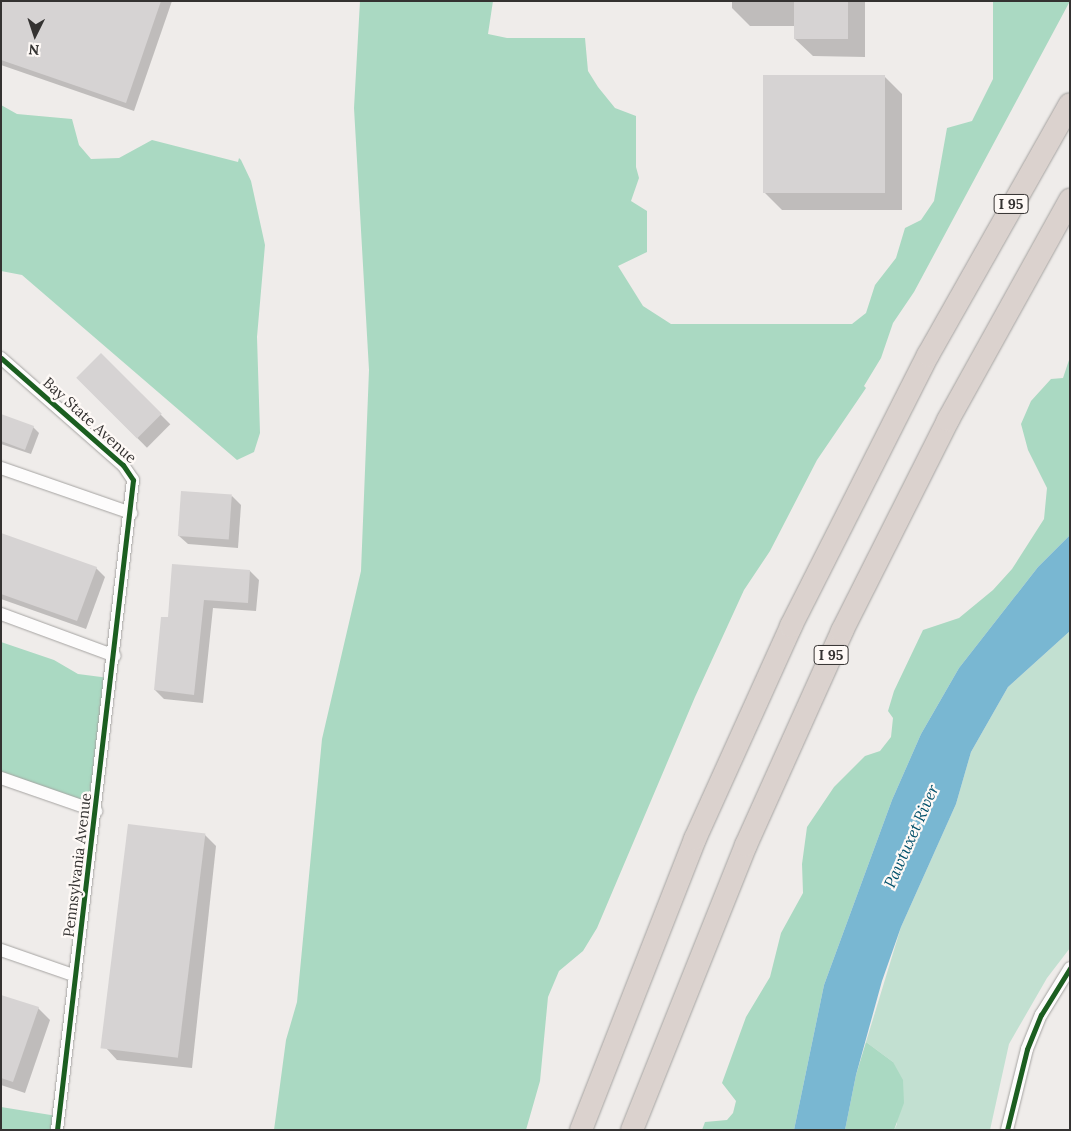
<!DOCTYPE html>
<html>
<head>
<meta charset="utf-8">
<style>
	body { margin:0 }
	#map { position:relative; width:1071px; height:1131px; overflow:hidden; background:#efecea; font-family:Lora,serif }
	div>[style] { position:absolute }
	.green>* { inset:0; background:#c2e0d1 }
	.forest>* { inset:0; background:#aad9c2 }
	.water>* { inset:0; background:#79b7d2 }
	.shadow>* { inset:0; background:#0003; transform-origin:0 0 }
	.building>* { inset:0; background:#d6d3d3; transform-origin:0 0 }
	.roads { filter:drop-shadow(0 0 1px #a5a3a1) drop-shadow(0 0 1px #a5a3a1) }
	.minor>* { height:12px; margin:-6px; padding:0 6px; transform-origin:6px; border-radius:6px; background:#fdfcfc }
	.motorway>* { height:22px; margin:-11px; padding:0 11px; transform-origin:11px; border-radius:11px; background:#dbd2ce }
	.cycleway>* { height:5px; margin:-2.5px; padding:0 2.5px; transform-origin:2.5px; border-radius:2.5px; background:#1b5e20 }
	span { translate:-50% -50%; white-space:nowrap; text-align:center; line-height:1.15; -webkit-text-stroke:4.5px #fef9f6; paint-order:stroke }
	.shield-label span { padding:1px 4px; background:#fef9f6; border:1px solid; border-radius:4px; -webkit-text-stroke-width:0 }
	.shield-label { font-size:14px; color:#343231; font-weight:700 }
	.street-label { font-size:15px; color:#343231 }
	.water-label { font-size:16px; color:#01506b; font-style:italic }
	.frame { position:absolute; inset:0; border:2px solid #343231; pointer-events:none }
	.north { position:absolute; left:10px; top:10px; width:50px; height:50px; -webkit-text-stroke:4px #fef9f6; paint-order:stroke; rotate:184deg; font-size:14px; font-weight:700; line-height:20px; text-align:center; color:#343231 }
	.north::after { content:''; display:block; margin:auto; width:18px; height:22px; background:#343231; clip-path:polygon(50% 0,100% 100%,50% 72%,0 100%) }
</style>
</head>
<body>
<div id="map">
	<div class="green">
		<i style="clip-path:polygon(1070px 631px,1070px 948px,1047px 978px,1009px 1044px,990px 1130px,894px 1130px,897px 1124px,893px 1062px,866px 1042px,901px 927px,956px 804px,971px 752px,1008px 687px)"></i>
	</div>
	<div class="forest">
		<i style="clip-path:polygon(360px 1px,493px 1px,488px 34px,507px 38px,585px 38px,588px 71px,598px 87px,615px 108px,636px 116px,636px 167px,639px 178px,631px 201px,647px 211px,647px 252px,618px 266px,643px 306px,671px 324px,852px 324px,866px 313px,875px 285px,896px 258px,905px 228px,921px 220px,934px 201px,947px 128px,972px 121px,993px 79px,993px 1px,1070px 1px,914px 292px,893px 323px,881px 358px,864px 386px,866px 388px,817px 460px,770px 551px,744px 590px,695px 697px,597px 928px,583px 951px,559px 971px,548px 997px,540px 1081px,526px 1130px,274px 1130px,286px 1040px,297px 1002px,322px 739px,361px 571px,369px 370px,354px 108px)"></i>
		<i style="clip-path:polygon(1px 105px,17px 114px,72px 119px,79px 145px,91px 159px,119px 158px,152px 140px,238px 162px,239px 158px,241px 160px,251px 181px,265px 245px,257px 337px,260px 433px,254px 452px,237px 460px,22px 275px,1px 271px)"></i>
		<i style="clip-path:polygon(1070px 357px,1070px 535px,1038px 567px,959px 668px,921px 734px,892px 800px,824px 985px,794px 1130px,702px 1130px,705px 1122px,727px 1120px,733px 1113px,736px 1101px,722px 1083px,746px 1017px,770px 977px,781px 933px,803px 893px,802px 864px,807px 827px,834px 787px,865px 756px,880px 751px,891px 737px,893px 718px,888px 711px,894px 691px,923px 630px,959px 618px,993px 590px,1012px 569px,1044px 519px,1047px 488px,1028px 450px,1021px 424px,1031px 401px,1051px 379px,1063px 378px)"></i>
		<i style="clip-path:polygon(1px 642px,54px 660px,78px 674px,109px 678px,95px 808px,1px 779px)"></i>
		<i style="clip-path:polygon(866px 1042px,893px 1062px,903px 1080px,904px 1103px,894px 1130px,845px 1130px,856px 1075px)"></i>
		<i style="clip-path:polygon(1px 1107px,57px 1116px,57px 1130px,1px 1130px)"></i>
	</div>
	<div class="water">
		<i style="clip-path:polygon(1070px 535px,1070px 631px,1008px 687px,971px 752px,956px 804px,901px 927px,882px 981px,856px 1075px,845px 1130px,794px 1130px,824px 985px,892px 800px,921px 734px,959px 668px,1038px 567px)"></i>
	</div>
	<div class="shadow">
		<i style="clip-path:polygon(1px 1px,172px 1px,134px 111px,1px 65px)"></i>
		<i style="clip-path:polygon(732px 1px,865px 1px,865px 57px,813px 56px,795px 39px,795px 26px,750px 26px,732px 8px)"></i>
		<i style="clip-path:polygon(884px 76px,902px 94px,902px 210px,782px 210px,765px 193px)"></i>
		<i style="left:101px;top:355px;width:98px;height:33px;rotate:45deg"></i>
		<i style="clip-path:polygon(1px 416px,33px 427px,39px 433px,31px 454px,1px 444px)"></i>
		<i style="clip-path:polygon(232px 496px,241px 505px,238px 548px,188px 544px,179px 536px)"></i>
		<i style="clip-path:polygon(1px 534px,96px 568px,105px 577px,86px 629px,1px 599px)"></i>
		<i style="clip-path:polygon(250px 571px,259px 580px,256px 611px,213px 608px,203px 703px,164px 699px,155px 690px,169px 619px)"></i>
		<i style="clip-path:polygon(204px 834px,216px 846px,192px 1068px,117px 1060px,106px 1048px)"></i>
		<i style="clip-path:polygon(1px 996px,38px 1008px,50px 1020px,25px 1093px,1px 1085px)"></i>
	</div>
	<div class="building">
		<i style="clip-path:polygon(1px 1px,161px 1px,126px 103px,1px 60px)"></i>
		<i style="left:794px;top:1px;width:54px;height:38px"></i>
		<i style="left:885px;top:75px;width:118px;height:122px;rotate:90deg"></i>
		<i style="left:101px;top:353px;width:86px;height:35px;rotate:45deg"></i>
		<i style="clip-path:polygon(1px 414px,34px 426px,25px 450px,1px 441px)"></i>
		<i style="left:181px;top:491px;width:51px;height:45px;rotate:4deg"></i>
		<i style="clip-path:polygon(1px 533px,97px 567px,77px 621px,1px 594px)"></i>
		<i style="clip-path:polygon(172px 564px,250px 570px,248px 603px,204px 600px,194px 695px,154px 690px,161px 617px,168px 617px)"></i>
		<i style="left:128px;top:824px;width:78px;height:226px;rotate:7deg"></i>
		<i style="clip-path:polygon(1px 995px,39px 1007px,13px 1082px,1px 1078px)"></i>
	</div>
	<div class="roads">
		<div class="minor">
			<i style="left:1px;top:358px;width:162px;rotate:41.3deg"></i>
			<i style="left:123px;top:465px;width:18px;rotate:56deg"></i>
			<i style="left:133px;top:480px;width:654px;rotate:96.67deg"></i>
			<i style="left:1px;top:468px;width:138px;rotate:19.1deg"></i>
			<i style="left:1px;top:614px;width:121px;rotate:20.2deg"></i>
			<i style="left:1px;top:778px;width:101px;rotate:19.2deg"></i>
			<i style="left:1px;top:950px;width:79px;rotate:19.1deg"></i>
			<i style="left:1007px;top:1130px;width:83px;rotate:-76.1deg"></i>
			<i style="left:1027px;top:1049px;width:37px;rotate:-68deg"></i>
			<i style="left:1041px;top:1015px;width:55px;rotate:-58.3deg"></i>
		</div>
		<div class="motorway">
			<i style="left:581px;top:1130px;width:313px;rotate:-68.6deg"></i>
			<i style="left:695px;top:839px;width:234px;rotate:-65.7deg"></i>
			<i style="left:791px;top:626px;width:304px;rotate:-63.2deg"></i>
			<i style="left:928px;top:355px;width:288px;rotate:-60.5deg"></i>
			<i style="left:632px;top:1130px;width:307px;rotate:-68.2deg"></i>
			<i style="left:746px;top:845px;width:235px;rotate:-65.8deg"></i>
			<i style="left:842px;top:631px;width:236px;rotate:-63.3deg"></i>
			<i style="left:948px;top:420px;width:252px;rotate:-61deg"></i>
		</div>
	</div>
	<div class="cycleway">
		<i style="left:1px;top:358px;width:162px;rotate:41.3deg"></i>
		<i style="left:123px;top:465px;width:18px;rotate:56deg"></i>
		<i style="left:133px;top:480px;width:654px;rotate:96.67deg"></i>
		<i style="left:1007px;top:1130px;width:83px;rotate:-76.1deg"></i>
		<i style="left:1027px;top:1049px;width:37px;rotate:-68deg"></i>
		<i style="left:1041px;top:1015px;width:55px;rotate:-58.3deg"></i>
	</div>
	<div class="shield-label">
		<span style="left:1011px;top:204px">I 95</span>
		<span style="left:831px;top:655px">I 95</span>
	</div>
	<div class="street-label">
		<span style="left:90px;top:420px;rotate:42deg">Bay State Avenue</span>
		<span style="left:77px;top:865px;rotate:-83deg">Pennsylvania Avenue</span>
	</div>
	<div class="water-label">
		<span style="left:911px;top:836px;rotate:-66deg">Pawtuxet River</span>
	</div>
	<div class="frame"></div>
	<div class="north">N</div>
</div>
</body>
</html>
